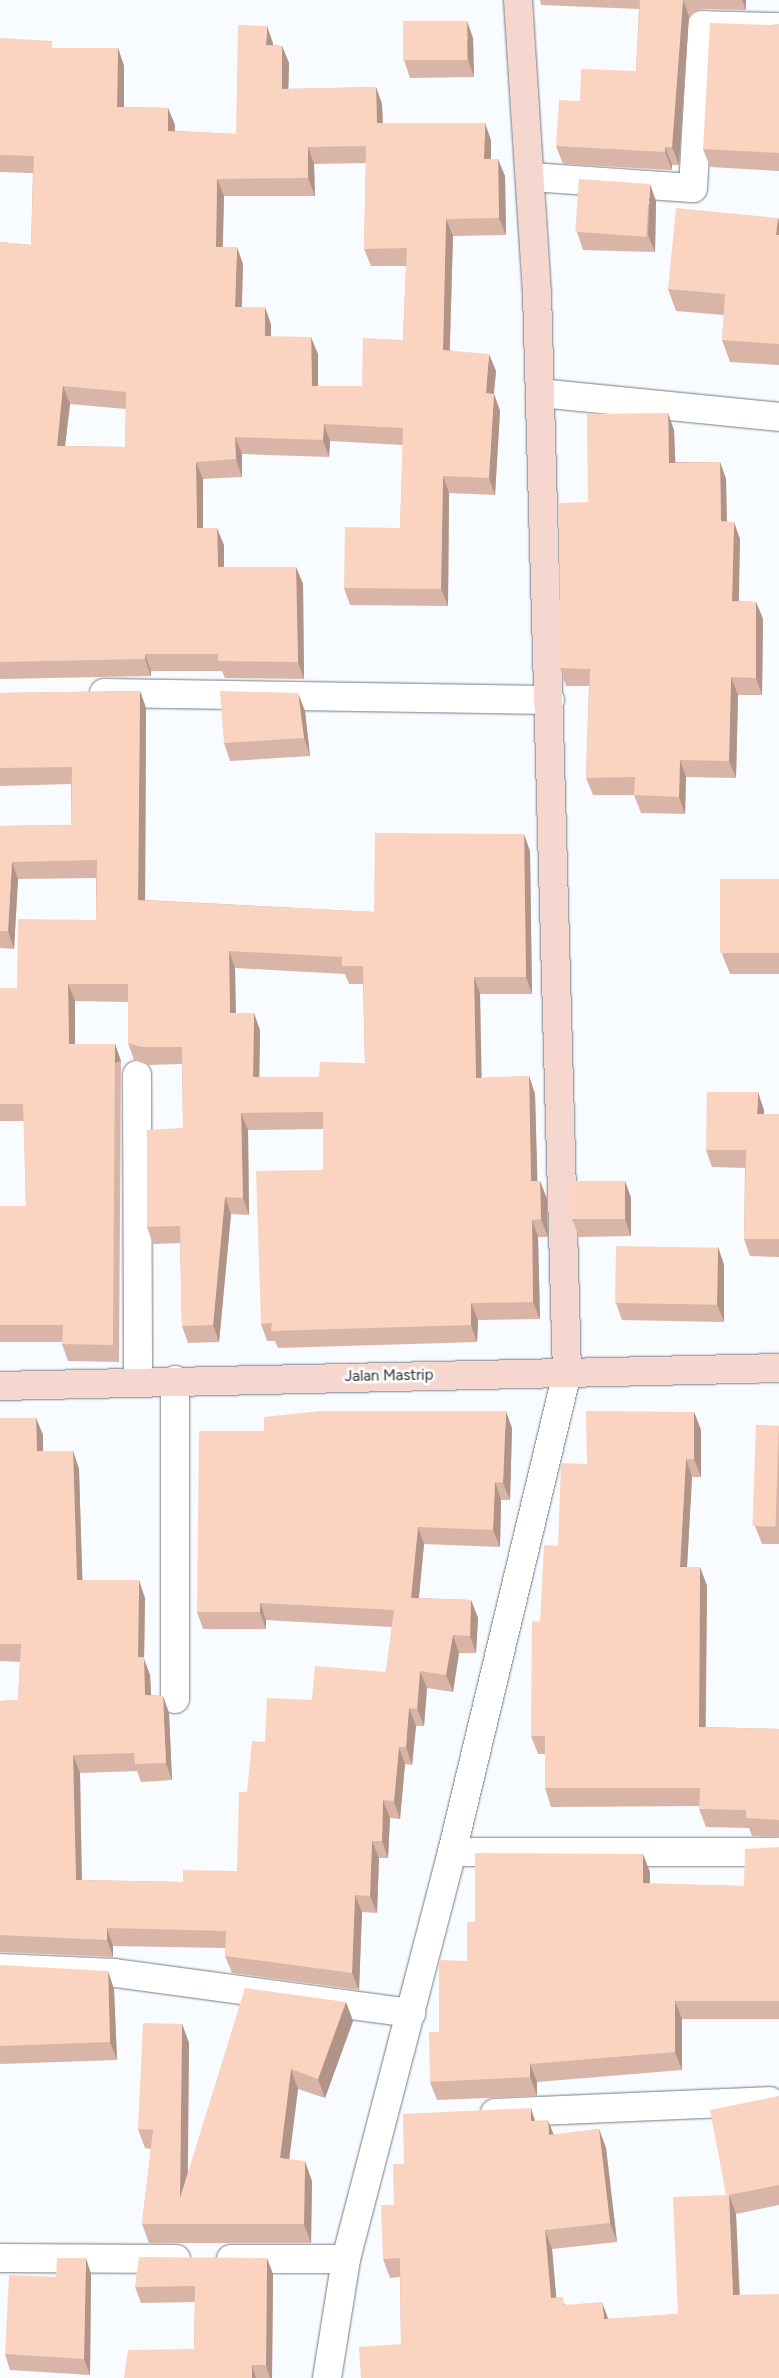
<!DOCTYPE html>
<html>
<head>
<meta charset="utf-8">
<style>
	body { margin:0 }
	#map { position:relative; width:779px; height:2378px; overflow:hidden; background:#f8fbff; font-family:Figtree,sans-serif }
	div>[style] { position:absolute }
	.roads { filter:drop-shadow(0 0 1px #747c83) drop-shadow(0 0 1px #747c83) }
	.street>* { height:28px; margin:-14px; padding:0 14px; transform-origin:14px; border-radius:14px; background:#fff }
	.secondary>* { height:28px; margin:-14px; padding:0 14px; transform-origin:14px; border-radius:14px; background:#f5d7d0 }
	.wall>* { inset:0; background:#d8b5a6 }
	.shaded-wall>* { inset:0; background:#b09487; transform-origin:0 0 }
	.building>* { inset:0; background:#fbd3c1; transform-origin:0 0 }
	span { translate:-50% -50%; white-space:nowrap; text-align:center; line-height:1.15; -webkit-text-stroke:5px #fff; paint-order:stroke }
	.street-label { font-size:15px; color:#2c2f33 }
</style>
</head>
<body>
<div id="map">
	<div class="roads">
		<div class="street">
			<i style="left:530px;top:177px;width:163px;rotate:3.9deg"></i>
			<i style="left:693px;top:188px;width:163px;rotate:-86.8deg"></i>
			<i style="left:702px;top:25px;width:77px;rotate:1.5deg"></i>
			<i style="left:540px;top:393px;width:240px;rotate:5.7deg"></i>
			<i style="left:104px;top:693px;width:446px;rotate:0.9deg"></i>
			<i style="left:137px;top:1075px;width:306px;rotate:89.8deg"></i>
			<i style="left:175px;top:1380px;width:319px;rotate:90deg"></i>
			<i style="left:452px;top:1852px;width:327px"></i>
			<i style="left:0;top:1968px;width:115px;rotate:2.5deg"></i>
			<i style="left:115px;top:1973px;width:299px;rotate:7.7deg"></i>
			<i style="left:495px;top:2113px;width:275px;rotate:-2.5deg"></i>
			<i style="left:0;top:2258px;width:176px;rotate:0.3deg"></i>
			<i style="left:231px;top:2259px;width:115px"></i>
			<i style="left:327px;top:2378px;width:121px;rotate:-80.9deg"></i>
			<i style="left:346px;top:2259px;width:421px;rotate:-75.4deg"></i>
			<i style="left:452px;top:1852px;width:494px;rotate:-76.5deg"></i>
		</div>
		<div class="secondary">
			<i style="left:518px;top:0;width:293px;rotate:86.3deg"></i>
			<i style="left:537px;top:292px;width:1080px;rotate:88.41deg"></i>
			<i style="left:0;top:1386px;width:779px;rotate:-1.32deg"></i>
		</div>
	</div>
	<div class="wall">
		<i style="clip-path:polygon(540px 0,746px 0,746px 10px,702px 9px,689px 16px,679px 165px,672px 165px,672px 170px,563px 164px,556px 146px,580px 101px,636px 71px,639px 9px,541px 5px)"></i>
		<i style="clip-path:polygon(779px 24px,779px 171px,710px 167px,703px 149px,772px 25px)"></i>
		<i style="clip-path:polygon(evenodd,0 38px,54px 48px,118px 48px,124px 66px,124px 107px,168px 108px,175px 125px,175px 131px,236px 134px,273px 43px,273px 45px,282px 46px,289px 63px,288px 89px,376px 87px,382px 104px,383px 123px,491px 140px,491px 159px,505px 176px,506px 235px,453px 236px,450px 350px,496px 371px,494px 394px,500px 411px,495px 495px,449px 493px,448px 606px,350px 605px,344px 588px,400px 528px,403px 445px,330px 441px,329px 457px,242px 454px,242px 477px,203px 479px,203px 528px,224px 545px,224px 567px,296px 567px,303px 584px,304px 679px,225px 678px,222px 671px,151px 671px,151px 676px,0 679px,0 242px,31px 245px,33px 173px,0 172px,0 38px,366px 163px,364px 249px,371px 266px,406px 266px,403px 340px,362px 386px,318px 386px,318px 354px,271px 336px,271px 324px,242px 307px,243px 264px,223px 247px,224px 196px,315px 196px,314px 164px,366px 163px,0 38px,70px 404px,126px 409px,125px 447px,65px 446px,70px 404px)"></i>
		<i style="clip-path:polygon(473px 38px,474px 77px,410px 78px,404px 60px)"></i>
		<i style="clip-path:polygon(656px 201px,655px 252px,583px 250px,577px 232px)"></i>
		<i style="clip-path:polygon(778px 218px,779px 221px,779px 365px,730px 362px,722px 340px,724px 315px,676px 311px,668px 289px)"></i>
		<i style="clip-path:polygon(674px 430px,675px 462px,720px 462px,726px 479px,727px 521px,740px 539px,739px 601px,756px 602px,763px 619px,762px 695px,738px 695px,736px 778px,686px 777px,685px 814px,641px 813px,634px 795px,593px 795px,586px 778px,589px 686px,566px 686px,560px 668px,588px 502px)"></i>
		<i style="clip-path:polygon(evenodd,140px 691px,146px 708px,145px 900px,374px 912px,530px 851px,532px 994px,480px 994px,481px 1078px,529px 1076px,535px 1094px,537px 1181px,540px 1181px,547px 1199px,548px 1237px,538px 1237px,540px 1319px,478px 1320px,477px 1342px,278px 1348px,275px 1341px,267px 1341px,261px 1324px,323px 1170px,323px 1129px,248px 1130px,249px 1215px,231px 1214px,219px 1342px,188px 1343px,182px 1326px,180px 1243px,153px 1244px,147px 1227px,183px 1128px,182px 1064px,148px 1065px,134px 1060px,128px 1043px,128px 1002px,75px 1001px,75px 1044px,115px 1044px,121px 1061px,119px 1362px,68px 1361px,62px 1344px,62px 1342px,0 1342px,0 1206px,26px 1206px,24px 1121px,0 1121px,0 988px,17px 988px,96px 920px,96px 878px,18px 879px,14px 949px,0 948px,0 826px,71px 825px,71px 784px,0 786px,0 693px,140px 691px,235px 968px,345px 974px,349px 984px,363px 984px,365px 1063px,319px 1077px,259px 1077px,260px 1030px,236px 1013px,235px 968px)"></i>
		<i style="clip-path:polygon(305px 711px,310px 756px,230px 761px,224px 743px)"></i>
		<i style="clip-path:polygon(779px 879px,779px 974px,730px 974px,722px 954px)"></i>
		<i style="clip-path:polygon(764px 1110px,764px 1114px,779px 1114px,779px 1257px,750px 1256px,744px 1239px,745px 1168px,712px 1167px,706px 1150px)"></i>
		<i style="clip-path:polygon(625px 1181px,631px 1198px,631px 1236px,579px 1237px,572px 1219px)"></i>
		<i style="clip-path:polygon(718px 1247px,724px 1265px,724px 1322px,622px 1320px,616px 1303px)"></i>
		<i style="clip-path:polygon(694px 1412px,701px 1430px,701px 1477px,692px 1477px,687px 1567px,700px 1567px,707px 1586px,706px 1727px,779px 1729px,779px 1838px,752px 1836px,749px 1828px,706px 1827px,699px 1809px,700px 1806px,551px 1807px,545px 1788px,545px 1754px,538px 1754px,531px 1736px,540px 1622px,558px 1546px,587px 1464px)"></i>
		<i style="clip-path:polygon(0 1418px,36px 1418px,43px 1435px,43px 1451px,73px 1451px,79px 1469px,82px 1580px,145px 1598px,144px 1659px,150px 1675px,151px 1695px,163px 1696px,169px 1713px,172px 1780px,141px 1782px,137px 1771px,80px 1773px,82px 1880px,183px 1882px,237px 1871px,247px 1792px,265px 1742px,312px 1700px,386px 1672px,392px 1627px,266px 1620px,266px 1629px,203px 1629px,197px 1612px,264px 1431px,512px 1428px,510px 1500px,501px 1500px,500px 1547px,424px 1544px,419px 1598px,471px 1600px,478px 1618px,476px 1653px,459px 1653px,453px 1692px,427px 1688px,424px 1726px,416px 1726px,412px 1765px,405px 1764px,400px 1819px,390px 1818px,388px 1858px,379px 1858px,377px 1913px,362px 1912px,359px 1990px,232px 1973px,225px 1956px,225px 1948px,113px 1946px,113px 1957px,0 1952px,0 1701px,18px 1700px,20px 1662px,0 1661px)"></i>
		<i style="clip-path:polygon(779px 1426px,779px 1544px,762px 1544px,755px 1526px)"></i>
		<i style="clip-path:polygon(779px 1847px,779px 2019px,682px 2019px,682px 2070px,537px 2082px,537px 2096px,437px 2100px,430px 2082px,439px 2032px,467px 1961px,475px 1922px,650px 1872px,650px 1884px,744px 1886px)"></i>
		<i style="clip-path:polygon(0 1965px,114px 1989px,117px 2060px,0 2064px)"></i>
		<i style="clip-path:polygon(346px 2002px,353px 2021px,325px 2098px,298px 2089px,289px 2159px,312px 2181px,311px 2243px,149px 2243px,142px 2224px,151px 2149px,145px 2148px,138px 2129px,182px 2024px,189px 2043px,188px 2175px)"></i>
		<i style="clip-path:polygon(779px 2096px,779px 2205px,736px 2214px,740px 2295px,779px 2378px,401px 2344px,400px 2277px,390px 2278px,383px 2259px,394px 2205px,535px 2121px,553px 2135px,599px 2129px,606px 2148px,617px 2242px,552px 2249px,556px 2297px,566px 2305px,609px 2319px,678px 2314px,726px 2195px)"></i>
		<i style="clip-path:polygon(91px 2274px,90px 2375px,10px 2370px,5px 2354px,56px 2277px)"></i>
		<i style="clip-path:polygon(273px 2274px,272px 2378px,124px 2378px,194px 2349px,195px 2302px,141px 2303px,135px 2287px)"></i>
	</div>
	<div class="shaded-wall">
		<i style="clip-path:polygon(683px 0,689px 16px,679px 165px,672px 147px)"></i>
		<i style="clip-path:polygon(742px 0,746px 0,746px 10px)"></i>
		<i style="clip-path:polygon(467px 21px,473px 38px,474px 77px,468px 59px)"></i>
		<i style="clip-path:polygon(267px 26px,273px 43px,273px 63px,266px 45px)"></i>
		<i style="clip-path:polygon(282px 46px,289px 63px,288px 106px,282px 89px)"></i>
		<i style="clip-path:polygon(118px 48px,124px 66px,124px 124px,117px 107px)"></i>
		<i style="clip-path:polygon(376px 87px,382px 104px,383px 140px,377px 123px)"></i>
		<i style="clip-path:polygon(168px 108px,175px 125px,174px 148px,168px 131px)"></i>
		<i style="clip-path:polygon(485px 123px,491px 140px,491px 176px,484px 159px)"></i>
		<i style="clip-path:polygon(308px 147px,314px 164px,315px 196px,308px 178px)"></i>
		<i style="clip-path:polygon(665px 147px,672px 165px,672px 170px,665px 152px)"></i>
		<i style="clip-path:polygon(498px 159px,505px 176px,506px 235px,499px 218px)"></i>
		<i style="clip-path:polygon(217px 179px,224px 196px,222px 264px,216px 247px)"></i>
		<i style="clip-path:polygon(650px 184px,656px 201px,655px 252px,648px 235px)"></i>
		<i style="clip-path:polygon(778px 218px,779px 221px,779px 242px,776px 235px)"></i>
		<i style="clip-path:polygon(446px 219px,453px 236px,449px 367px,443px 350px)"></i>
		<i style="clip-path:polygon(237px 247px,243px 264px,241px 324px,235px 307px)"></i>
		<i style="clip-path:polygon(265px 307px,271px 324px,271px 353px,265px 336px)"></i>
		<i style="clip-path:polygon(311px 337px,318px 354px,318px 403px,312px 386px)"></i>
		<i style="clip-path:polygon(489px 354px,496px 371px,492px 410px,486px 393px)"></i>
		<i style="clip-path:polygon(63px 386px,70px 404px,63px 463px,57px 446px)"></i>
		<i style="clip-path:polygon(494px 394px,500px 411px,495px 495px,489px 478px)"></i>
		<i style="clip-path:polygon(668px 413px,674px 430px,676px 480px,669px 463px)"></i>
		<i style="clip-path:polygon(324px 424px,330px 441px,329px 457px,323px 440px)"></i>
		<i style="clip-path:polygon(235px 437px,242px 454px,242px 477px,236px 459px)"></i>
		<i style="clip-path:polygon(196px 462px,203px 479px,203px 545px,197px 528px)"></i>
		<i style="clip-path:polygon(720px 462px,726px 479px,727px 539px,721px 521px)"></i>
		<i style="clip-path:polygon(443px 476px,449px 493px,448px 606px,441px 589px)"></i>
		<i style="clip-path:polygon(734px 522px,740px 539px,738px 619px,732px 601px)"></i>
		<i style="clip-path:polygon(217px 528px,224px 545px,224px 584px,218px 567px)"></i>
		<i style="clip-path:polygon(296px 567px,303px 584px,304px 679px,298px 662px)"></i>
		<i style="clip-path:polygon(756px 602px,763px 619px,762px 695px,756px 678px)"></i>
		<i style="clip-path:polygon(145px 654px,151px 671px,151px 676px,145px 659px)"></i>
		<i style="clip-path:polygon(731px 677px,738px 695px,736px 778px,729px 761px)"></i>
		<i style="clip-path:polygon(140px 691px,146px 708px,145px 917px,138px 900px)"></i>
		<i style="clip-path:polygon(298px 693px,305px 711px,310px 756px,304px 738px)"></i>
		<i style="clip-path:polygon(680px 760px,686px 777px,685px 814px,679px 797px)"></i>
		<i style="clip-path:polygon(524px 834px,530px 851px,532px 994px,526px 977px)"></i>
		<i style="clip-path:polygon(12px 862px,18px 879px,14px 949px,8px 931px)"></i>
		<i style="clip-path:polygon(229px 951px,235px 968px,236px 1031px,230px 1013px)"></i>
		<i style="clip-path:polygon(474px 977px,480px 994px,482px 1095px,476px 1078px)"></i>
		<i style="clip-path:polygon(68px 984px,75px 1001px,75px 1061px,69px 1044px)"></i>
		<i style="clip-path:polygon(254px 1013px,260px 1030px,259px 1095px,253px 1077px)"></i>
		<i style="left:115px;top:1044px;width:18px;height:301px;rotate:71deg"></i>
		<i style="clip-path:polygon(529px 1076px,535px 1094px,538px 1199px,531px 1181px)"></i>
		<i style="clip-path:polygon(758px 1092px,764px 1110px,764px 1131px,757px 1114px)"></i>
		<i style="clip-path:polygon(241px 1113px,248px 1130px,249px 1215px,243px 1198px)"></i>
		<i style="clip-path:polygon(540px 1181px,547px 1199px,548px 1237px,541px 1219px)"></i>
		<i style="clip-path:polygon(625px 1181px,631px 1198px,631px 1236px,625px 1219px)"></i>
		<i style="clip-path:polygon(225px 1197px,231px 1214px,219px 1342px,213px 1325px)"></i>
		<i style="clip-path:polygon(532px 1220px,538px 1237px,540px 1319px,533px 1302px)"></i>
		<i style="clip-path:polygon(718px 1247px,724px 1265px,724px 1322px,717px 1304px)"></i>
		<i style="clip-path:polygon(471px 1303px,478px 1320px,477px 1342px,471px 1325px)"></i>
		<i style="clip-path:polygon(506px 1411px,512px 1428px,510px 1500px,503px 1483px)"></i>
		<i style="clip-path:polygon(694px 1412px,701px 1430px,701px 1477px,694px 1459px)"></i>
		<i style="clip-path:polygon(36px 1418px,43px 1435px,43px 1469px,37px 1451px)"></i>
		<i style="clip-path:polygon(73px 1451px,79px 1469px,83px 1598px,77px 1580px)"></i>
		<i style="clip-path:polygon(686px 1459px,692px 1477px,686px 1585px,680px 1567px)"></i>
		<i style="clip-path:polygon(495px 1482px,501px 1500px,500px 1547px,493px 1530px)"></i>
		<i style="clip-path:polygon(418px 1527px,424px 1544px,417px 1615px,411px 1598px)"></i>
		<i style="clip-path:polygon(700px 1567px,707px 1586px,705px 1745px,699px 1727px)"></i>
		<i style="clip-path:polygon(139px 1580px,145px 1598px,144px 1659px,150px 1675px,152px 1712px,145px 1695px,138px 1657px)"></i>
		<i style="clip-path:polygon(471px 1600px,478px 1618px,476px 1653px,470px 1636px)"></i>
		<i style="clip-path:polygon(260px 1603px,266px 1620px,266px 1629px,260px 1612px)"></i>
		<i style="clip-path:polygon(453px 1635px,459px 1653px,453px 1692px,446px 1675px)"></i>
		<i style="clip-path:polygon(420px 1671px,427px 1688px,424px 1726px,417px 1709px)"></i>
		<i style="clip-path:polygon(163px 1696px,169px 1713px,172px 1780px,166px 1763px)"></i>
		<i style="clip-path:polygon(409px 1708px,416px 1726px,412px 1765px,406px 1747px)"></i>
		<i style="clip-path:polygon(399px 1747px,405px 1764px,400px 1819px,394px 1801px)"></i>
		<i style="clip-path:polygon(73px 1755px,80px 1773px,82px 1898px,76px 1880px)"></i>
		<i style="clip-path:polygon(383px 1800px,390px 1818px,388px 1858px,382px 1841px)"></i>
		<i style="clip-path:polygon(372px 1841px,379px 1858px,377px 1913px,370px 1896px)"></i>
		<i style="clip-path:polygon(643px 1854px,650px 1872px,649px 1902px,643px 1883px)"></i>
		<i style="clip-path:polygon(355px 1895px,362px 1912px,359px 1990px,352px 1973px)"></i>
		<i style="clip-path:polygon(107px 1928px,113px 1946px,113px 1957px,107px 1940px)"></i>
		<i style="clip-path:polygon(108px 1971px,114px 1989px,117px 2060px,110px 2042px)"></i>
		<i style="clip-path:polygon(675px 2001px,682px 2019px,682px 2070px,675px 2052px)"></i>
		<i style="clip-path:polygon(346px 2002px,353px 2021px,325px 2098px,318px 2079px)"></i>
		<i style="clip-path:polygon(182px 2024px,189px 2043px,187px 2217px,180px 2198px)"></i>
		<i style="clip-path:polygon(530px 2064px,537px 2082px,537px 2096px,530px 2077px)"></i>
		<i style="clip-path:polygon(291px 2069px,298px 2089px,287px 2177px,280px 2158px)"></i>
		<i style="clip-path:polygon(531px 2108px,537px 2127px,531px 2121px)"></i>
		<i style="clip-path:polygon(548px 2120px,555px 2138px,549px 2135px)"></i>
		<i style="clip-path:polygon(599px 2129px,606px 2148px,617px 2242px,610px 2223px)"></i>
		<i style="clip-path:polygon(305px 2161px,312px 2181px,311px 2243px,304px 2224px)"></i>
		<i style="clip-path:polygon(729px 2195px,736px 2214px,740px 2314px,733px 2295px)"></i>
		<i style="clip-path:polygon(545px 2230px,552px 2249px,558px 2317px,551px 2298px)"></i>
		<i style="clip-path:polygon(86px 2258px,91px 2274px,90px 2375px,84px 2359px)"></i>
		<i style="clip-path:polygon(267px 2258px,273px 2274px,272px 2378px,270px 2378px,266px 2365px)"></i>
		<i style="clip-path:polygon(602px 2302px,609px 2321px,604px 2319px)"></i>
		<i style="clip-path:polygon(252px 2365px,256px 2378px,252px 2378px)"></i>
	</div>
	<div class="building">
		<i style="clip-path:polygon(640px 0,683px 0,672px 147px,665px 147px,665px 152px,556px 146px,559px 100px,580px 101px,581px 69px,636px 71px)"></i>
		<i style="left:403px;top:21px;width:64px;height:39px"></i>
		<i style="clip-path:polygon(710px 23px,772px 25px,779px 24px,779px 153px,703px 149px)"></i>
		<i style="clip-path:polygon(evenodd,238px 25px,267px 26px,266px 45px,282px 46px,282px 89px,376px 87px,377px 123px,485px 123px,484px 159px,498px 159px,499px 218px,446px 219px,443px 350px,489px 354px,486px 393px,494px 394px,489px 478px,443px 476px,441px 589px,344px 588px,345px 527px,400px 528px,403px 428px,324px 424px,323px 440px,235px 437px,236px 459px,196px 462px,197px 528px,217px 528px,218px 567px,296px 567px,298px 662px,218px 661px,218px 654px,145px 654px,145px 659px,0 662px,0 242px,31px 245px,34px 156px,0 155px,0 38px,52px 41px,52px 48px,118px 48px,117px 107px,168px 108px,168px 131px,236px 134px,238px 25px,366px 146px,364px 249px,407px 248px,403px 340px,363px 338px,362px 386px,312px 386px,311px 337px,265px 336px,265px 307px,235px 307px,237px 247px,216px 247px,217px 179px,308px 178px,308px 147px,366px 146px,238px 25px,63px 386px,126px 392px,125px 447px,57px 446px,63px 386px)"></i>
		<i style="left:579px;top:179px;width:71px;height:53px;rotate:4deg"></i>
		<i style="clip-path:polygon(676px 208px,778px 218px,776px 235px,779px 235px,779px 344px,722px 340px,725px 294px,668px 289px)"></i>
		<i style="clip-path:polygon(668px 413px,669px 463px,720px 462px,721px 521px,734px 522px,732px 601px,756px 602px,756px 678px,731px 677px,729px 761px,680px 760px,679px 797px,634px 795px,635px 777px,586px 778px,590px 669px,560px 668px,559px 503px,588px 502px,587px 414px)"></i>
		<i style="clip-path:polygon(evenodd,140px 691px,138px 900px,374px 912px,375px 833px,524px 834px,526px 977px,474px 977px,476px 1078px,529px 1076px,531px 1181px,540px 1181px,541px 1219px,532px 1220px,533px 1302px,471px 1303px,471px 1325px,271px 1331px,272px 1323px,261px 1324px,256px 1171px,323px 1170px,323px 1112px,241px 1113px,243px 1198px,225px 1197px,213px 1325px,182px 1326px,180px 1226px,147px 1227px,147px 1130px,183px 1128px,182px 1047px,142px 1047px,128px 1043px,128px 984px,68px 984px,69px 1044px,115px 1044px,113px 1345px,62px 1344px,63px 1325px,0 1325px,0 1206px,26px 1206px,23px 1104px,0 1104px,0 988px,17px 988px,18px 919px,96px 920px,97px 860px,12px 862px,8px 931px,0 931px,0 826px,71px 825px,72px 767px,0 768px,0 693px,140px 691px,229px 951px,342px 957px,342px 966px,363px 966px,365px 1063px,320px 1062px,319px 1077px,253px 1077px,254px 1013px,230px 1013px,229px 951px)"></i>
		<i style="clip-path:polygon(220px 691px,298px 693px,304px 738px,224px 743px)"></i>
		<i style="left:779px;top:879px;width:74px;height:59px;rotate:90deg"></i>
		<i style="clip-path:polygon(707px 1092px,758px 1092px,757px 1114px,779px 1114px,779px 1239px,744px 1239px,746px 1150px,706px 1150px)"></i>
		<i style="left:571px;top:1181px;width:54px;height:38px"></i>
		<i style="left:616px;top:1246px;width:102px;height:57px;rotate:1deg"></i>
		<i style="clip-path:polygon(321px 1411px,506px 1411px,503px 1483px,495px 1482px,493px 1530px,418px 1527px,411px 1598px,471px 1600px,470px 1636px,453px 1635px,446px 1675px,420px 1671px,417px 1709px,409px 1708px,406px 1747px,399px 1747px,394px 1801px,383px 1800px,382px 1841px,372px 1841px,370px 1896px,355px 1895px,352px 1973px,225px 1956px,226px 1931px,107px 1928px,107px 1940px,0 1935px,0 1701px,18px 1700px,21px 1644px,0 1644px,0 1418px,36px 1418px,37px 1451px,73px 1451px,77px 1580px,139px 1580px,138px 1657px,144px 1657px,145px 1695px,163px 1696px,166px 1763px,135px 1764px,134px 1753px,73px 1755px,76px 1880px,183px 1882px,183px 1870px,237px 1871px,239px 1792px,247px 1792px,252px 1741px,265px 1742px,267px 1698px,312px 1700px,315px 1666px,386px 1672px,394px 1610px,260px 1603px,260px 1612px,197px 1612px,199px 1431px,264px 1431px,264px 1417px)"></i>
		<i style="clip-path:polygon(586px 1411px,694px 1412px,694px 1459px,686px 1459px,680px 1567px,700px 1567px,699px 1727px,779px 1729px,779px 1820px,746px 1818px,746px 1810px,699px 1809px,700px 1788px,545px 1788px,545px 1736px,531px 1736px,532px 1621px,540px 1622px,544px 1545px,558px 1546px,561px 1463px,587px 1464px)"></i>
		<i style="left:756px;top:1425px;width:23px;height:101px;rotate:2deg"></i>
		<i style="clip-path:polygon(779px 1847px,779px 2001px,675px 2001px,675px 2052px,530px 2064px,530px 2077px,430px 2082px,429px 2032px,439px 2032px,439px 1960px,467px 1961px,467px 1922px,475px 1922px,475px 1853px,643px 1854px,643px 1883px,744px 1886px,745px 1849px)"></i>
		<i style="clip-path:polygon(0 1965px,108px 1971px,110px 2042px,0 2046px)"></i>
		<i style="clip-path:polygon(245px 1988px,346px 2002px,318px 2079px,291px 2069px,280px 2158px,305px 2161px,304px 2224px,142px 2224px,153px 2130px,138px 2129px,143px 2023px,182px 2024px,180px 2198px)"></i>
		<i style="clip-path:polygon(779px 2096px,779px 2185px,729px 2195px,733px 2295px,779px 2294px,779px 2378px,361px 2378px,359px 2347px,401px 2344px,400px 2258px,383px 2259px,381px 2205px,394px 2205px,393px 2164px,404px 2164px,403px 2114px,531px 2108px,531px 2121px,548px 2120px,549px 2135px,599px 2129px,610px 2223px,545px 2230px,551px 2298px,563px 2297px,564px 2305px,602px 2302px,604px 2319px,678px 2314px,673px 2197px,726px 2195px,710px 2110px)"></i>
		<i style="clip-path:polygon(139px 2257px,267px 2258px,266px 2365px,252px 2365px,252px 2378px,124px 2378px,128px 2350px,194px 2349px,195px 2286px,135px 2287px)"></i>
		<i style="clip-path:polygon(57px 2258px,86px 2258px,84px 2359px,5px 2354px,9px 2275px,56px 2277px)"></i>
	</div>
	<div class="street-label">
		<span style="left:389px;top:1376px;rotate:-1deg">Jalan Mastrip</span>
	</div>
</div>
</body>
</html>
